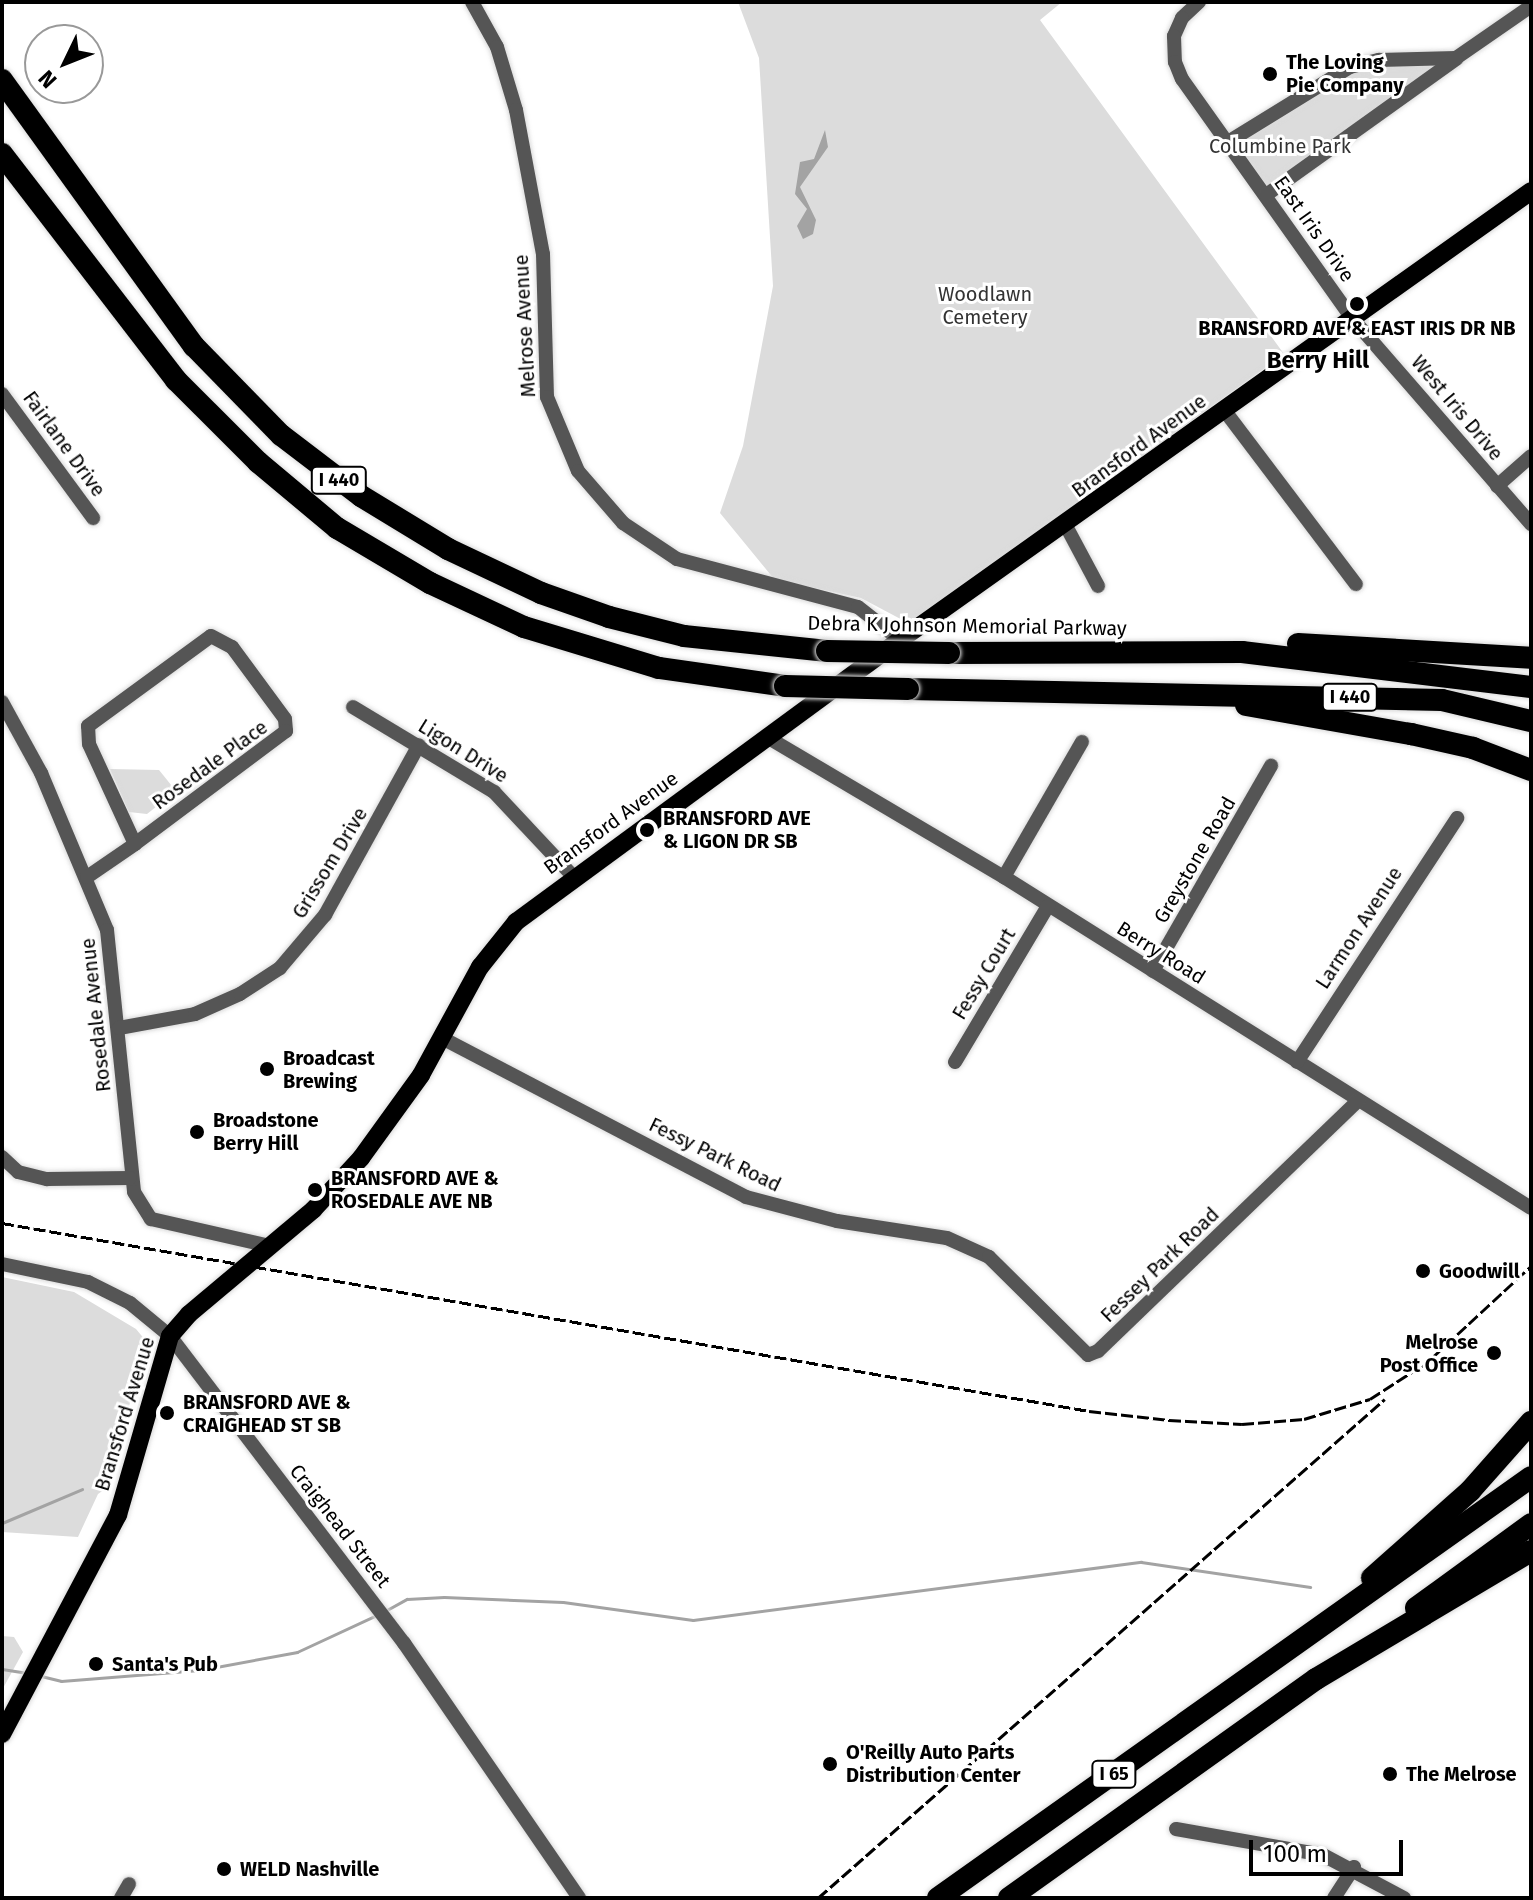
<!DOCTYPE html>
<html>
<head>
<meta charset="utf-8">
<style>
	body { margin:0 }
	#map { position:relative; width:1533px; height:1900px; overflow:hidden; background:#fff; font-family:"Fira Sans",sans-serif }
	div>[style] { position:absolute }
	.green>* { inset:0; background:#dcdcdc }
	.water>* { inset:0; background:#a3a3a3 }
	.stream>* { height:3px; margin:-1.5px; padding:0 1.5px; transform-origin:1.5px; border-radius:1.5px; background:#a3a3a3 }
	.roads { filter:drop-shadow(0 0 2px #dbdbdb) drop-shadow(0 0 2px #dbdbdb) }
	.minor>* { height:14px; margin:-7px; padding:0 7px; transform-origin:7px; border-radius:7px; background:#555 }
	.major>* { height:18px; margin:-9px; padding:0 9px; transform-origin:9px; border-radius:9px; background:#000 }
	.highway>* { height:22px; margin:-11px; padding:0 11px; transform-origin:11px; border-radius:11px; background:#000 }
	.rail>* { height:3px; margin-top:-1.5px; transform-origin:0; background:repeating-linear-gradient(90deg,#000 0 12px,transparent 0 16px) }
	.bridges { filter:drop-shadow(0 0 2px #dbdbdb) drop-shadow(0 0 2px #dbdbdb) }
	.highway-bridge>* { height:22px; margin:-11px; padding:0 11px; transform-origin:11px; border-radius:11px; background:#000 }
	.dots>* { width:22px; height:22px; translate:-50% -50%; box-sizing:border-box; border:4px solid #fff; border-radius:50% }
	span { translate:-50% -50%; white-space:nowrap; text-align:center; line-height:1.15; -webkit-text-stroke:6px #fff; paint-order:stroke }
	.shield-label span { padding:2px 6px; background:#fff; border:2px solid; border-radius:6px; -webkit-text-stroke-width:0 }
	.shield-label { font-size:18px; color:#000; font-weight:700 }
	.poi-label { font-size:20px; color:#000; font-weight:700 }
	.left { translate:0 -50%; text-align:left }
	.right { translate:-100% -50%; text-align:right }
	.park-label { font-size:20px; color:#333 }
	.street-label { font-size:20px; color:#000 }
	.quarter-label { font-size:24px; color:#000; font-weight:700 }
	.frame { position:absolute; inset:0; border:4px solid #000; pointer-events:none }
	.north { position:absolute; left:24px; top:24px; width:80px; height:80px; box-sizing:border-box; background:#fff; border:2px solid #999; border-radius:50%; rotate:227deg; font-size:22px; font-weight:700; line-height:32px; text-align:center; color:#000 }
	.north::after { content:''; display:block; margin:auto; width:28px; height:36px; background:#000; clip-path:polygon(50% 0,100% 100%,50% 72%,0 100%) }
	.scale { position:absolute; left:1249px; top:1840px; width:154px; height:36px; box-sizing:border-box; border:4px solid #000; border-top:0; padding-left:10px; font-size:24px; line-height:28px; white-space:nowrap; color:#000; -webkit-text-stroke:6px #fff; paint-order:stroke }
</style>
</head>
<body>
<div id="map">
	<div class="green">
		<i style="clip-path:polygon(738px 2px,1062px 2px,1040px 20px,1284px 354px,910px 624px,861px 598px,774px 579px,720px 513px,743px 446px,773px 286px,759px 58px)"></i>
		<i style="clip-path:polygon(1456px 58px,1266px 195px,1228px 142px,1350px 67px)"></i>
		<i style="clip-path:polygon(110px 769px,159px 770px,176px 791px,147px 814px,129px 812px)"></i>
		<i style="clip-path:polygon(2px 1277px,74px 1292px,136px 1329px,146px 1341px,108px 1487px,98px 1494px,78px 1537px,2px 1532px)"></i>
		<i style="clip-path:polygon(2px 1636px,14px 1637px,23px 1652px,2px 1690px)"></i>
	</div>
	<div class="water">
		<i style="clip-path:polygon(825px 130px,828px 147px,800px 187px,816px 220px,813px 234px,803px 239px,797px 226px,807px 209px,795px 194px,800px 162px,814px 159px)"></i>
	</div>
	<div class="stream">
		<i style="left:2px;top:1523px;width:87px;rotate:-23deg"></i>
		<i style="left:385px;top:1611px;width:25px;rotate:-29deg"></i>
		<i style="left:407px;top:1599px;width:37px;rotate:-3deg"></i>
		<i style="left:444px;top:1597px;width:119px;rotate:2.4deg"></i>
		<i style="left:563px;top:1602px;width:131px;rotate:7.9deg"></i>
		<i style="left:693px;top:1620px;width:452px;rotate:-7.4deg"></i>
		<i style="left:1141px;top:1562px;width:171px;rotate:8.4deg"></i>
		<i style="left:2px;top:1669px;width:24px;rotate:9deg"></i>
		<i style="left:41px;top:1676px;width:21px;rotate:14deg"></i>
		<i style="left:61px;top:1681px;width:139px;rotate:-4.5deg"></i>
		<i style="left:200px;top:1670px;width:99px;rotate:-10.5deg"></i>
		<i style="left:297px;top:1652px;width:90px;rotate:-24.9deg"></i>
	</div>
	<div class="roads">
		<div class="minor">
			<i style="left:472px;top:2px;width:51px;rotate:60.9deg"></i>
			<i style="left:497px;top:47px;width:66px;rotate:73.2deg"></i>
			<i style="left:516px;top:110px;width:147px;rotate:79.4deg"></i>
			<i style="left:543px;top:254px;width:143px;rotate:88.4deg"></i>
			<i style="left:547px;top:397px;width:80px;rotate:67.3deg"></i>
			<i style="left:578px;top:471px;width:69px;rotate:49.1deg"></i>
			<i style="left:623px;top:523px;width:65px;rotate:33.7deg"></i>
			<i style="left:677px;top:559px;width:187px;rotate:14.9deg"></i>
			<i style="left:858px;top:607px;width:53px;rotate:38.2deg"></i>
			<i style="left:1199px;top:2px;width:23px;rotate:137deg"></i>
			<i style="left:1182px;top:18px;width:20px;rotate:114deg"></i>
			<i style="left:1174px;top:36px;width:26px;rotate:88deg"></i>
			<i style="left:1175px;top:62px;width:18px;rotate:68deg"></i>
			<i style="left:1182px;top:79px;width:293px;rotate:54.6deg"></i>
			<i style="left:1352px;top:318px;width:273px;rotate:49deg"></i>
			<i style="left:1228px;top:142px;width:143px;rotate:-31.6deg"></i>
			<i style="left:1350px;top:67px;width:30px;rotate:-14deg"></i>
			<i style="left:1379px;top:60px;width:77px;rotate:-1.5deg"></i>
			<i style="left:1456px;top:58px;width:91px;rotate:-34.7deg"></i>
			<i style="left:1266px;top:195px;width:234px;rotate:-35.6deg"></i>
			<i style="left:2px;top:394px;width:154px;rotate:53.7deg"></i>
			<i style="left:1225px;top:411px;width:217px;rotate:52.9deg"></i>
			<i style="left:1497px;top:486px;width:45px;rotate:-41.4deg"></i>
			<i style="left:1066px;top:526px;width:68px;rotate:61.9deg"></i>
			<i style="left:211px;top:636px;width:24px;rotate:28deg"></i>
			<i style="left:232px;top:647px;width:89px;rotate:53.6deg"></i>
			<i style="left:285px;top:719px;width:12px;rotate:85deg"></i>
			<i style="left:286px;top:731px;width:189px;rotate:143.2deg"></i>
			<i style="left:135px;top:844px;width:110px;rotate:-114.7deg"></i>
			<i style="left:89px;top:744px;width:18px;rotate:-93deg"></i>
			<i style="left:88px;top:726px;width:152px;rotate:-36.2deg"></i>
			<i style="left:2px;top:702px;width:81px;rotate:61.2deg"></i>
			<i style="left:41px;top:773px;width:170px;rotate:67.2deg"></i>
			<i style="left:107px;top:930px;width:263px;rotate:84.1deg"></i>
			<i style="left:134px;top:1192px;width:32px;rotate:58deg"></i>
			<i style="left:151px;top:1219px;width:122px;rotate:12.8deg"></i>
			<i style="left:353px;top:707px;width:165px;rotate:31.1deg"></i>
			<i style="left:494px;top:792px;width:115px;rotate:46.8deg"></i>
			<i style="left:767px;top:737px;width:275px;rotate:30.6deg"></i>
			<i style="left:1004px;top:877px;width:622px;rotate:32.13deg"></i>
			<i style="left:87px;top:877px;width:58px;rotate:-34.5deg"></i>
			<i style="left:1004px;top:877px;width:156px;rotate:-60deg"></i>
			<i style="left:1153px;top:971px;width:237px;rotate:-60.1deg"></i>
			<i style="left:119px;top:1028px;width:77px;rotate:-10.4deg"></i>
			<i style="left:195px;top:1014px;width:49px;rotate:-24deg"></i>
			<i style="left:240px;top:994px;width:48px;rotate:-33deg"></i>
			<i style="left:280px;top:968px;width:70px;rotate:-49.7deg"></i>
			<i style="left:325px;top:915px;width:194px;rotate:-61.1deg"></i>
			<i style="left:442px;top:1038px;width:343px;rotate:27.6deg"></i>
			<i style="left:746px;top:1197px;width:94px;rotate:14.8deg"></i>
			<i style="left:837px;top:1221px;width:111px;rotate:8.8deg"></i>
			<i style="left:947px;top:1238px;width:46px;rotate:24.3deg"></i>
			<i style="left:989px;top:1257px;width:139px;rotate:44.7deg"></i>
			<i style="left:1088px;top:1355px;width:11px;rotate:-22deg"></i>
			<i style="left:1098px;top:1351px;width:361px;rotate:-43.9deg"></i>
			<i style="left:955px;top:1062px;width:182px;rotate:-59.2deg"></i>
			<i style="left:1297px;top:1062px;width:292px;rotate:-56.7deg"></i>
			<i style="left:2px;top:1157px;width:22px;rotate:43deg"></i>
			<i style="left:18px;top:1172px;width:30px;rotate:14deg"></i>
			<i style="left:47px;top:1179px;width:83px;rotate:-0.7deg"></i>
			<i style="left:2px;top:1264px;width:88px;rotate:11.8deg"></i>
			<i style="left:88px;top:1282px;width:47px;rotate:26.6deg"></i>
			<i style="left:130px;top:1303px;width:52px;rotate:39.5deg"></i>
			<i style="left:170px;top:1336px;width:386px;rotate:52.7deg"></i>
			<i style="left:404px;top:1643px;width:309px;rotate:55.5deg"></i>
			<i style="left:1176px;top:1829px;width:149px;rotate:10deg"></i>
			<i style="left:1323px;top:1855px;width:92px;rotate:28deg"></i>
			<i style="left:121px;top:1898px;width:16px;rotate:-60deg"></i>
			<i style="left:1334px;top:1898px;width:37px;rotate:-57deg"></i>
		</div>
		<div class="major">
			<i style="left:2px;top:1734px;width:248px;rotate:-62.1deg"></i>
			<i style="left:118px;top:1515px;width:186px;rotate:-73.8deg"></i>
			<i style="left:170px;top:1336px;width:29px;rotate:-49deg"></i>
			<i style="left:189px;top:1314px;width:162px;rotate:-40deg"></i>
			<i style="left:313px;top:1210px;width:71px;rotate:-47.3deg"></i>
			<i style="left:361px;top:1158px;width:102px;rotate:-54.1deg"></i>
			<i style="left:421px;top:1075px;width:123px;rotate:-61.4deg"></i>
			<i style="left:480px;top:967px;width:58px;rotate:-51.3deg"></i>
			<i style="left:516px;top:922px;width:476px;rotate:-36.3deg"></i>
			<i style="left:900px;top:640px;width:774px;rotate:-35.43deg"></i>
		</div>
		<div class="highway">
			<i style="left:2px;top:80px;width:328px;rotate:54.2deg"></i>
			<i style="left:194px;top:346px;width:124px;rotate:45.7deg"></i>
			<i style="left:281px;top:435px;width:101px;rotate:37.3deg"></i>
			<i style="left:361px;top:496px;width:102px;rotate:31.3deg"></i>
			<i style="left:448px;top:549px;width:103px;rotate:25.3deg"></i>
			<i style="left:541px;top:593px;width:72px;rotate:19.4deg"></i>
			<i style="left:609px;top:617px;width:77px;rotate:14.2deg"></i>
			<i style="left:684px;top:636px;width:144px;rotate:6deg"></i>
			<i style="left:2px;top:154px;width:285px;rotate:52.4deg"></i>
			<i style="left:176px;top:380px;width:116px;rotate:45deg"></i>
			<i style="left:258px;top:462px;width:103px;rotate:39.9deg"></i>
			<i style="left:337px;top:528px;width:108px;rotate:30.6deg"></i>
			<i style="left:430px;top:583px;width:104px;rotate:25.1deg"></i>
			<i style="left:524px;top:627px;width:141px;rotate:16.9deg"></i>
			<i style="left:659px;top:668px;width:127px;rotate:8.1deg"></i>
			<i style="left:1298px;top:644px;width:233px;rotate:3.4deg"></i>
			<i style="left:949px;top:653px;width:293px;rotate:-0.2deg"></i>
			<i style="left:1242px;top:652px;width:291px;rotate:6.9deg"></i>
			<i style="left:908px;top:689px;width:534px;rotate:1.18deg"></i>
			<i style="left:1442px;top:700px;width:91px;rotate:13.3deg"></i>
			<i style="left:1246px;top:705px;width:168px;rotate:10deg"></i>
			<i style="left:1411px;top:734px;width:64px;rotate:12.7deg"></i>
			<i style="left:1473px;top:748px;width:62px;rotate:20.8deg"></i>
			<i style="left:1372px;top:1578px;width:131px;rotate:-41.6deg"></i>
			<i style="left:1470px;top:1491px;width:92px;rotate:-48.5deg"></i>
			<i style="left:1416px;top:1608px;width:142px;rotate:-36.1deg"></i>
			<i style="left:938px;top:1898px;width:727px;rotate:-35.37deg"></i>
			<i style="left:1009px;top:1898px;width:377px;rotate:-35.5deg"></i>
			<i style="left:1316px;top:1679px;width:250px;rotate:-30.8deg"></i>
		</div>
	</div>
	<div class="rail">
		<i style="left:2px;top:1223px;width:1103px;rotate:9.81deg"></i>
		<i style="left:1089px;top:1411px;width:81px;rotate:6.4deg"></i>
		<i style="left:1169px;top:1420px;width:73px;rotate:3.1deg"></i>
		<i style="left:1242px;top:1424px;width:62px;rotate:-4.6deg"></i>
		<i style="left:1304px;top:1419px;width:69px;rotate:-16.9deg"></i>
		<i style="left:1370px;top:1399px;width:70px;rotate:-32.8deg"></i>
		<i style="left:1422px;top:1367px;width:149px;rotate:-42.8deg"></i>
		<i style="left:818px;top:1898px;width:755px;rotate:-41.35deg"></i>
	</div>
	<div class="bridges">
		<div class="highway-bridge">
			<i style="left:827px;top:651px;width:122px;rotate:0.9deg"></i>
			<i style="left:785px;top:686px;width:123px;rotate:1.4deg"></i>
		</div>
	</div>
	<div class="dots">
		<i style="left:1270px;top:74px;background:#000"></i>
		<i style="left:1357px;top:304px;background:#000"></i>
		<i style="left:647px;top:830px;background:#000"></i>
		<i style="left:267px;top:1069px;background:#000"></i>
		<i style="left:197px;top:1132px;background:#000"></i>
		<i style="left:315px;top:1190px;background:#000"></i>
		<i style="left:1423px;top:1271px;background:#000"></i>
		<i style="left:1494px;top:1353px;background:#000"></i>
		<i style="left:167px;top:1413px;background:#000"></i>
		<i style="left:96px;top:1664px;background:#000"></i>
		<i style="left:830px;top:1764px;background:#000"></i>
		<i style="left:1390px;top:1774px;background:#000"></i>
		<i style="left:224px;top:1869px;background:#000"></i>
	</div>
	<div class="shield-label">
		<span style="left:339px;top:480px">I 440</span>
		<span style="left:1350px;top:697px">I 440</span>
		<span style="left:1114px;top:1774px">I 65</span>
	</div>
	<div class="poi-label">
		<span class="left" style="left:1286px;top:74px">The Loving<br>Pie Company</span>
		<span style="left:1357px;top:328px">BRANSFORD AVE &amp; EAST IRIS DR NB</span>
		<span class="left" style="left:663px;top:830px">BRANSFORD AVE<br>&amp; LIGON DR SB</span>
		<span class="left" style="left:283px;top:1070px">Broadcast<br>Brewing</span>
		<span class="left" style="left:213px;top:1132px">Broadstone<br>Berry Hill</span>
		<span class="left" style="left:331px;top:1190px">BRANSFORD AVE &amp;<br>ROSEDALE AVE NB</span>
		<span class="left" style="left:1439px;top:1271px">Goodwill</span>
		<span class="right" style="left:1478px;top:1354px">Melrose<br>Post Office</span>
		<span class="left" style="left:183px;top:1414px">BRANSFORD AVE &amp;<br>CRAIGHEAD ST SB</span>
		<span class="left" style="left:112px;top:1664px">Santa's Pub</span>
		<span class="left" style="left:846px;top:1764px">O'Reilly Auto Parts<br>Distribution Center</span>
		<span class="left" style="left:1406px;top:1774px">The Melrose</span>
		<span class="left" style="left:240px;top:1869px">WELD Nashville</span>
	</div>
	<div class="park-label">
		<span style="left:1280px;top:146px">Columbine Park</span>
		<span style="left:985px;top:306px">Woodlawn<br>Cemetery</span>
	</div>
	<div class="street-label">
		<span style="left:1314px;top:229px;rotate:55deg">East Iris Drive</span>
		<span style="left:525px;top:326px;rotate:-93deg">Melrose Avenue</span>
		<span style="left:1457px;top:408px;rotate:50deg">West Iris Drive</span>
		<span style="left:64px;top:444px;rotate:54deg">Fairlane Drive</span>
		<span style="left:1139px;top:446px;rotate:-36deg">Bransford Avenue</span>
		<span style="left:967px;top:626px;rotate:1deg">Debra K Johnson Memorial Parkway</span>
		<span style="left:463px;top:751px;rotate:32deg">Ligon Drive</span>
		<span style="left:210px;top:765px;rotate:-36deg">Rosedale Place</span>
		<span style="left:611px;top:823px;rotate:-36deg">Bransford Avenue</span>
		<span style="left:1195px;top:860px;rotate:-60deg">Greystone Road</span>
		<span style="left:330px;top:863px;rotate:-59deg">Grissom Drive</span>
		<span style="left:1359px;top:928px;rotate:-57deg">Larmon Avenue</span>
		<span style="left:1161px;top:953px;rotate:32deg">Berry Road</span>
		<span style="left:984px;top:974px;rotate:-59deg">Fessy Court</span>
		<span style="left:96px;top:1015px;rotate:-96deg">Rosedale Avenue</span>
		<span style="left:715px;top:1155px;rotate:26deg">Fessy Park Road</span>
		<span style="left:1160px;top:1265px;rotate:-44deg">Fessey Park Road</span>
		<span style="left:125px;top:1414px;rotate:-73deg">Bransford Avenue</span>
		<span style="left:340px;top:1526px;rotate:52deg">Craighead Street</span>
	</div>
	<div class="quarter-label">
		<span style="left:1318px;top:361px">Berry Hill</span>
	</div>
	<div class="frame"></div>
	<div class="north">N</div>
	<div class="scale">100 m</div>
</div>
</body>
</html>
